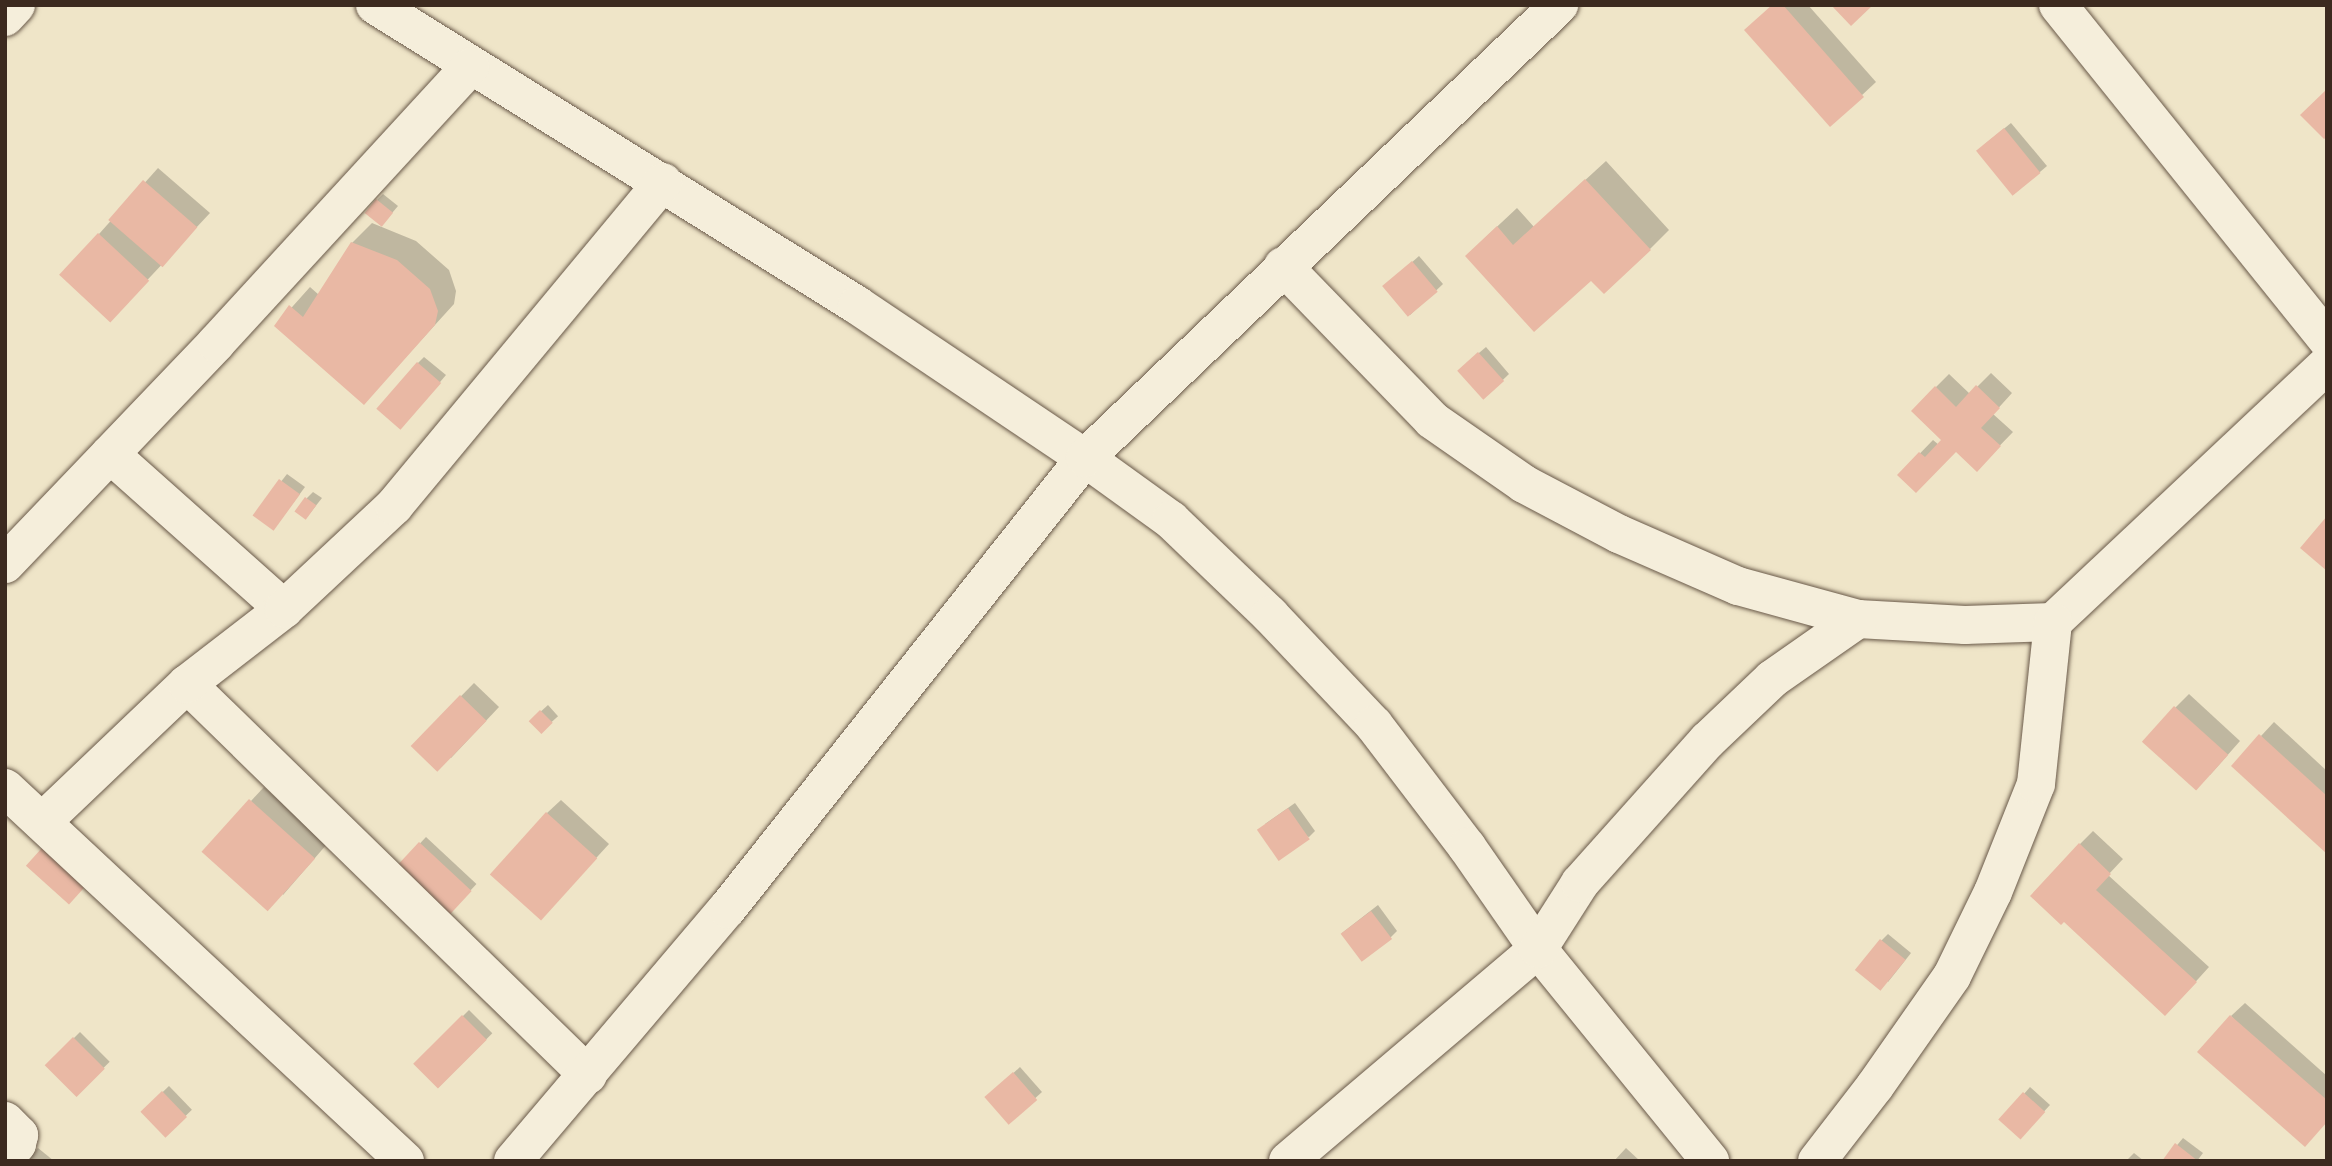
<!DOCTYPE html>
<html>
<head>
<meta charset="utf-8">
<style>
	body { margin:0 }
	#map { position:relative; width:2332px; height:1166px; overflow:hidden; background:#efe5c8; font-family:"IM FELL French Canon",serif }
	div>[style] { position:absolute }
	.shadow>* { inset:0; background:#0003; transform-origin:0 0 }
	.building>* { inset:0; background:#e9b8a4; transform-origin:0 0 }
	.roads { filter:drop-shadow(0 0 2px #695949) drop-shadow(0 0 2px #695949) }
	.minor>* { height:38px; margin:-19px; padding:0 19px; transform-origin:19px; border-radius:19px; background:#f5eedb }
	span { translate:-50% -50%; white-space:nowrap; text-align:center; line-height:1.15; -webkit-text-stroke:6px #f5eedb; paint-order:stroke }
	.frame { position:absolute; inset:0; border:7px solid #3c2a1f; pointer-events:none }
</style>
</head>
<body>
<div id="map">
	<div class="shadow">
		<i style="clip-path:polygon(1773px 5px,1808px 5px,1876px 82px,1830px 125px)"></i>
		<i style="clip-path:polygon(2011px 123px,2047px 166px,2014px 194px,1985px 144px)"></i>
		<i style="clip-path:polygon(1606px 161px,1669px 230px,1650px 249px,1591px 278px,1486px 237px,1517px 208px,1534px 227px)"></i>
		<i style="clip-path:polygon(158px 168px,210px 213px,123px 306px,99px 234px)"></i>
		<i style="clip-path:polygon(383px 194px,398px 206px,387px 219px,377px 200px)"></i>
		<i style="clip-path:polygon(372px 223px,416px 241px,449px 270px,456px 291px,454px 304px,364px 403px,276px 325px,310px 287px,319px 295px,352px 243px)"></i>
		<i style="clip-path:polygon(1419px 256px,1443px 284px,1410px 315px,1391px 281px)"></i>
		<i style="clip-path:polygon(1486px 347px,1509px 374px,1484px 398px,1466px 364px)"></i>
		<i style="clip-path:polygon(424px 357px,446px 375px,407px 421px,418px 363px)"></i>
		<i style="clip-path:polygon(1991px 373px,2012px 393px,1993px 414px,2013px 432px,1977px 469px,1956px 450px,1899px 475px,1933px 440px,1939px 445px,1943px 440px,1936px 387px,1949px 374px,1970px 394px)"></i>
		<i style="clip-path:polygon(287px 474px,305px 487px,279px 522px,255px 515px)"></i>
		<i style="clip-path:polygon(313px 492px,322px 498px,307px 517px,307px 498px)"></i>
		<i style="clip-path:polygon(474px 683px,499px 707px,451px 758px,412px 746px)"></i>
		<i style="clip-path:polygon(2189px 694px,2240px 741px,2210px 775px,2175px 708px)"></i>
		<i style="left:548px;top:705px;width:15px;height:23px;rotate:48deg"></i>
		<i style="clip-path:polygon(2274px 722px,2327px 771px,2327px 852px,2261px 736px)"></i>
		<i style="clip-path:polygon(264px 787px,327px 844px,283px 895px,251px 801px)"></i>
		<i style="clip-path:polygon(561px 800px,609px 844px,553px 905px,547px 813px)"></i>
		<i style="clip-path:polygon(1295px 803px,1315px 831px,1309px 837px,1265px 824px)"></i>
		<i style="clip-path:polygon(2093px 831px,2123px 859px,2108px 875px,2209px 967px,2179px 1000px,2064px 920px,2080px 844px)"></i>
		<i style="left:426px;top:837px;width:69px;height:40px;rotate:43deg"></i>
		<i style="clip-path:polygon(1378px 905px,1397px 931px,1390px 938px,1342px 933px)"></i>
		<i style="clip-path:polygon(1888px 934px,1911px 953px,1888px 982px,1881px 941px)"></i>
		<i style="clip-path:polygon(2245px 1003px,2327px 1076px,2327px 1121px,2231px 1016px)"></i>
		<i style="left:469px;top:1010px;width:33px;height:76px;rotate:45deg"></i>
		<i style="left:80px;top:1032px;width:42px;height:47px;rotate:45deg"></i>
		<i style="clip-path:polygon(1020px 1067px,1042px 1092px,1010px 1121px,994px 1091px)"></i>
		<i style="left:169px;top:1086px;width:33px;height:37px;rotate:46deg"></i>
		<i style="clip-path:polygon(2030px 1087px,2050px 1105px,2027px 1130px,2024px 1094px)"></i>
		<i style="clip-path:polygon(2183px 1138px,2203px 1153px,2197px 1161px,2164px 1161px)"></i>
		<i style="clip-path:polygon(38px 1148px,54px 1161px,26px 1161px)"></i>
		<i style="clip-path:polygon(1626px 1148px,1640px 1161px,1614px 1161px)"></i>
		<i style="clip-path:polygon(2134px 1153px,2144px 1161px,2126px 1161px)"></i>
	</div>
	<div class="building">
		<i style="clip-path:polygon(1772px 5px,1783px 5px,1864px 97px,1830px 127px,1744px 30px)"></i>
		<i style="clip-path:polygon(1831px 5px,1873px 5px,1851px 26px)"></i>
		<i style="clip-path:polygon(2327px 89px,2327px 137px,2324px 139px,2300px 115px)"></i>
		<i style="left:2004px;top:128px;width:58px;height:36px;rotate:51deg"></i>
		<i style="clip-path:polygon(1585px 179px,1651px 250px,1604px 294px,1591px 281px,1534px 332px,1465px 256px,1497px 226px,1513px 245px)"></i>
		<i style="left:143px;top:180px;width:72px;height:53px;rotate:41deg"></i>
		<i style="left:376px;top:199px;width:22px;height:18px;rotate:39deg"></i>
		<i style="left:98px;top:233px;width:70px;height:57px;rotate:43deg"></i>
		<i style="clip-path:polygon(351px 242px,397px 260px,430px 289px,438px 311px,435px 325px,364px 405px,274px 326px,289px 305px,303px 317px)"></i>
		<i style="left:1412px;top:261px;width:40px;height:39px;rotate:50deg"></i>
		<i style="left:1478px;top:352px;width:39px;height:28px;rotate:48deg"></i>
		<i style="left:417px;top:362px;width:32px;height:62px;rotate:41deg"></i>
		<i style="clip-path:polygon(1976px 385px,2000px 408px,1981px 428px,2001px 446px,1977px 472px,1956px 452px,1916px 493px,1897px 475px,1919px 452px,1925px 457px,1941px 440px,1911px 411px,1935px 386px,1956px 407px)"></i>
		<i style="left:279px;top:479px;width:26px;height:45px;rotate:36deg"></i>
		<i style="left:305px;top:497px;width:14px;height:18px;rotate:36deg"></i>
		<i style="clip-path:polygon(2327px 516px,2327px 571px,2300px 548px)"></i>
		<i style="left:460px;top:695px;width:37px;height:71px;rotate:44deg"></i>
		<i style="left:2174px;top:706px;width:73px;height:48px;rotate:42deg"></i>
		<i style="left:540px;top:710px;width:18px;height:16px;rotate:45deg"></i>
		<i style="clip-path:polygon(2259px 734px,2327px 796px,2327px 854px,2231px 766px)"></i>
		<i style="left:249px;top:799px;width:89px;height:71px;rotate:42deg"></i>
		<i style="left:1288px;top:808px;width:38px;height:38px;rotate:55deg"></i>
		<i style="left:546px;top:812px;width:69px;height:84px;rotate:42deg"></i>
		<i style="left:50px;top:839px;width:58px;height:36px;rotate:42deg"></i>
		<i style="left:419px;top:842px;width:72px;height:33px;rotate:43deg"></i>
		<i style="clip-path:polygon(2079px 843px,2111px 874px,2096px 890px,2197px 982px,2165px 1016px,2064px 922px,2061px 925px,2030px 896px)"></i>
		<i style="left:1371px;top:911px;width:35px;height:38px;rotate:53deg"></i>
		<i style="left:1880px;top:939px;width:33px;height:40px;rotate:39deg"></i>
		<i style="left:462px;top:1015px;width:35px;height:69px;rotate:45deg"></i>
		<i style="clip-path:polygon(2230px 1015px,2327px 1100px,2327px 1122px,2305px 1147px,2197px 1052px)"></i>
		<i style="left:73px;top:1037px;width:45px;height:40px;rotate:45deg"></i>
		<i style="left:1013px;top:1072px;width:37px;height:38px;rotate:49deg"></i>
		<i style="left:162px;top:1091px;width:36px;height:30px;rotate:46deg"></i>
		<i style="left:2023px;top:1092px;width:30px;height:37px;rotate:42deg"></i>
		<i style="clip-path:polygon(2175px 1143px,2198px 1161px,2162px 1161px)"></i>
	</div>
	<div class="roads">
		<div class="minor">
			<i style="left:375px;top:5px;width:568px;rotate:31.9deg"></i>
			<i style="left:857px;top:305px;width:275px;rotate:33.9deg"></i>
			<i style="left:1085px;top:458px;width:106px;rotate:35.8deg"></i>
			<i style="left:1171px;top:520px;width:137px;rotate:43.8deg"></i>
			<i style="left:1270px;top:615px;width:151px;rotate:46.6deg"></i>
			<i style="left:1374px;top:725px;width:153px;rotate:52.7deg"></i>
			<i style="left:1467px;top:847px;width:124px;rotate:55.2deg"></i>
			<i style="left:1538px;top:949px;width:273px;rotate:50.9deg"></i>
			<i style="left:2058px;top:5px;width:429px;rotate:51.2deg"></i>
			<i style="left:5px;top:17px;width:16px;rotate:-47deg"></i>
			<i style="left:1283px;top:266px;width:214px;rotate:45.9deg"></i>
			<i style="left:1432px;top:420px;width:112px;rotate:34.8deg"></i>
			<i style="left:1524px;top:484px;width:107px;rotate:27.8deg"></i>
			<i style="left:1619px;top:534px;width:130px;rotate:23.6deg"></i>
			<i style="left:1738px;top:586px;width:124px;rotate:15.4deg"></i>
			<i style="left:1858px;top:619px;width:107px;rotate:3.2deg"></i>
			<i style="left:1965px;top:625px;width:88px;rotate:-2deg"></i>
			<i style="left:2053px;top:622px;width:376px;rotate:-43.2deg"></i>
			<i style="left:110px;top:454px;width:233px;rotate:41.7deg"></i>
			<i style="left:5px;top:564px;width:306px;rotate:-46.3deg"></i>
			<i style="left:216px;top:343px;width:375px;rotate:-47.4deg"></i>
			<i style="left:187px;top:684px;width:560px;rotate:44.28deg"></i>
			<i style="left:5px;top:788px;width:547px;rotate:43deg"></i>
			<i style="left:42px;top:822px;width:200px;rotate:-43.6deg"></i>
			<i style="left:187px;top:684px;width:123px;rotate:-37.7deg"></i>
			<i style="left:284px;top:609px;width:151px;rotate:-43.1deg"></i>
			<i style="left:394px;top:506px;width:421px;rotate:-50.3deg"></i>
			<i style="left:5px;top:1121px;width:20px;rotate:45deg"></i>
			<i style="left:19px;top:1135px;width:9px;rotate:103deg"></i>
			<i style="left:17px;top:1144px;width:18px;rotate:131deg"></i>
			<i style="left:513px;top:1161px;width:331px;rotate:-49.7deg"></i>
			<i style="left:727px;top:909px;width:576px;rotate:-51.56deg"></i>
			<i style="left:1085px;top:458px;width:656px;rotate:-43.7deg"></i>
			<i style="left:1288px;top:1161px;width:328px;rotate:-40.3deg"></i>
			<i style="left:1538px;top:949px;width:78px;rotate:-57.5deg"></i>
			<i style="left:1580px;top:883px;width:191px;rotate:-48.2deg"></i>
			<i style="left:1707px;top:741px;width:90px;rotate:-43.6deg"></i>
			<i style="left:1772px;top:679px;width:105px;rotate:-34.9deg"></i>
			<i style="left:1817px;top:1161px;width:95px;rotate:-52.3deg"></i>
			<i style="left:1875px;top:1086px;width:134px;rotate:-55deg"></i>
			<i style="left:1952px;top:976px;width:93px;rotate:-64deg"></i>
			<i style="left:1993px;top:892px;width:116px;rotate:-68.3deg"></i>
			<i style="left:2036px;top:784px;width:163px;rotate:-84deg"></i>
		</div>
	</div>
	<div class="frame"></div>
</div>
</body>
</html>
